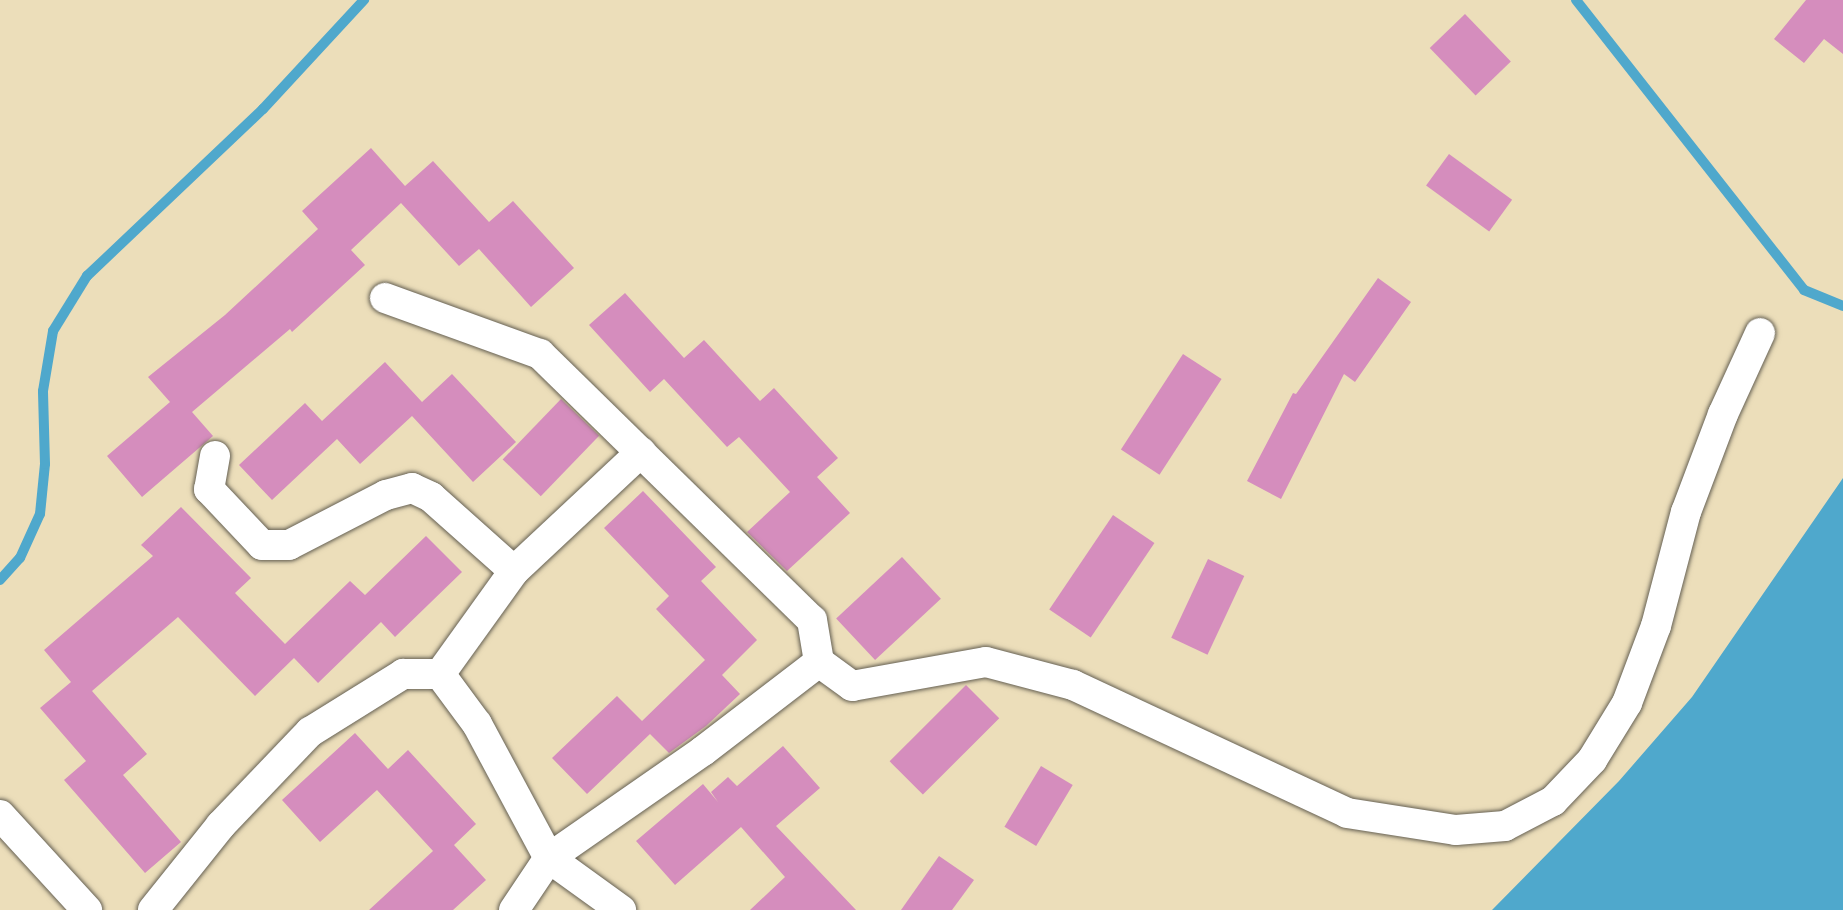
<!DOCTYPE html>
<html>
<head>
<meta charset="utf-8">
<style>
	body { margin:0 }
	#map { position:relative; width:1843px; height:910px; overflow:hidden; background:#ecdeba; font-family:"Architects Daughter",sans-serif }
	div>[style] { position:absolute }
	.water>* { inset:0; background:#4fa8cc }
	.stream>* { height:10px; margin:-5px; padding:0 5px; transform-origin:5px; border-radius:5px; background:#4fa8cc }
	.building>* { inset:0; background:#d58dbd; transform-origin:0 0 }
	.roads { filter:drop-shadow(0 0 2px #656053) drop-shadow(0 0 2px #656053) }
	.minor>* { height:30px; margin:-15px; padding:0 15px; transform-origin:15px; border-radius:15px; background:#fff }
	span { translate:-50% -50%; white-space:nowrap; text-align:center; line-height:1.15; -webkit-text-stroke:6px #fdfcf7; paint-order:stroke }
</style>
</head>
<body>
<div id="map">
	<div class="water">
		<i style="clip-path:polygon(1843px 478px,1843px 910px,1492px 910px,1619px 781px,1692px 697px)"></i>
	</div>
	<div class="stream">
		<i style="left:1576px;top:0;width:369px;rotate:51.8deg"></i>
		<i style="left:1804px;top:290px;width:42px;rotate:22.3deg"></i>
		<i style="left:0;top:580px;width:30px;rotate:-48deg"></i>
		<i style="left:20px;top:558px;width:48px;rotate:-65.6deg"></i>
		<i style="left:40px;top:514px;width:50px;rotate:-84.3deg"></i>
		<i style="left:45px;top:464px;width:73px;rotate:-91.6deg"></i>
		<i style="left:43px;top:391px;width:61px;rotate:-80.5deg"></i>
		<i style="left:53px;top:331px;width:65px;rotate:-58.3deg"></i>
		<i style="left:87px;top:276px;width:243px;rotate:-43.5deg"></i>
		<i style="left:263px;top:109px;width:149px;rotate:-47.2deg"></i>
	</div>
	<div class="building">
		<i style="clip-path:polygon(1806px 0,1843px 0,1843px 54px,1824px 39px,1804px 63px,1774px 39px)"></i>
		<i style="left:1465px;top:14px;width:66px;height:49px;rotate:46deg"></i>
		<i style="clip-path:polygon(371px 148px,405px 186px,433px 161px,489px 222px,513px 201px,574px 268px,531px 307px,479px 249px,459px 266px,401px 203px,351px 250px,365px 265px,292px 332px,290px 329px,192px 412px,213px 436px,142px 497px,107px 456px,170px 402px,148px 377px,225px 315px,318px 229px,302px 211px)"></i>
		<i style="left:1449px;top:154px;width:78px;height:39px;rotate:36deg"></i>
		<i style="clip-path:polygon(1378px 278px,1411px 302px,1355px 382px,1344px 374px,1281px 499px,1247px 481px,1293px 393px,1296px 394px)"></i>
		<i style="clip-path:polygon(625px 293px,684px 358px,704px 340px,760px 401px,774px 388px,838px 458px,817px 477px,850px 513px,787px 571px,747px 532px,790px 492px,739px 437px,727px 447px,664px 379px,650px 392px,589px 325px)"></i>
		<i style="left:1183px;top:354px;width:46px;height:114px;rotate:33deg"></i>
		<i style="clip-path:polygon(385px 362px,422px 402px,452px 374px,516px 442px,473px 482px,412px 416px,360px 464px,337px 439px,272px 500px,239px 465px,305px 403px,322px 421px)"></i>
		<i style="left:561px;top:399px;width:53px;height:84px;rotate:44deg"></i>
		<i style="clip-path:polygon(643px 491px,716px 567px,701px 581px,757px 640px,722px 675px,740px 694px,706px 726px,669px 753px,650px 734px,587px 794px,552px 758px,617px 696px,642px 721px,705px 660px,656px 609px,669px 596px,604px 528px)"></i>
		<i style="clip-path:polygon(181px 507px,251px 578px,235px 593px,285px 644px,350px 581px,365px 595px,426px 536px,462px 572px,395px 637px,381px 622px,318px 683px,294px 658px,255px 696px,178px 617px,92px 691px,147px 754px,123px 775px,181px 842px,145px 873px,64px 780px,86px 761px,40px 708px,71px 682px,44px 650px,153px 556px,141px 545px)"></i>
		<i style="left:1113px;top:515px;width:50px;height:114px;rotate:34deg"></i>
		<i style="left:902px;top:557px;width:57px;height:90px;rotate:47deg"></i>
		<i style="left:1208px;top:559px;width:40px;height:87px;rotate:25deg"></i>
		<i style="left:966px;top:685px;width:47px;height:108px;rotate:45deg"></i>
		<i style="clip-path:polygon(355px 733px,388px 769px,408px 750px,476px 824px,454px 845px,486px 880px,453px 910px,369px 910px,433px 851px,377px 790px,320px 842px,282px 800px)"></i>
		<i style="clip-path:polygon(783px 746px,820px 788px,776px 826px,856px 910px,750px 910px,785px 877px,741px 827px,675px 885px,636px 841px,703px 784px,718px 802px,711px 792px,728px 777px,737px 786px)"></i>
		<i style="left:1041px;top:766px;width:37px;height:71px;rotate:31deg"></i>
		<i style="clip-path:polygon(939px 856px,974px 880px,952px 910px,901px 910px)"></i>
	</div>
	<div class="roads">
		<div class="minor">
			<i style="left:385px;top:298px;width:165px;rotate:19.9deg"></i>
			<i style="left:540px;top:354px;width:380px;rotate:44.4deg"></i>
			<i style="left:812px;top:620px;width:43px;rotate:80.5deg"></i>
			<i style="left:215px;top:456px;width:34px;rotate:100deg"></i>
			<i style="left:209px;top:489px;width:77px;rotate:46.6deg"></i>
			<i style="left:262px;top:545px;width:27px"></i>
			<i style="left:289px;top:545px;width:109px;rotate:-27.3deg"></i>
			<i style="left:386px;top:495px;width:27px;rotate:-15deg"></i>
			<i style="left:412px;top:488px;width:21px;rotate:25deg"></i>
			<i style="left:431px;top:497px;width:111px;rotate:41.7deg"></i>
			<i style="left:440px;top:674px;width:127px;rotate:-54.3deg"></i>
			<i style="left:514px;top:571px;width:174px;rotate:-43.1deg"></i>
			<i style="left:0;top:815px;width:129px;rotate:47.5deg"></i>
			<i style="left:153px;top:910px;width:109px;rotate:-51.3deg"></i>
			<i style="left:221px;top:825px;width:129px;rotate:-46.3deg"></i>
			<i style="left:310px;top:732px;width:110px;rotate:-31.9deg"></i>
			<i style="left:403px;top:674px;width:37px"></i>
			<i style="left:440px;top:674px;width:62px;rotate:53.5deg"></i>
			<i style="left:477px;top:724px;width:152px;rotate:61.8deg"></i>
			<i style="left:549px;top:858px;width:89px;rotate:35.8deg"></i>
			<i style="left:514px;top:910px;width:63px;rotate:-56.1deg"></i>
			<i style="left:549px;top:858px;width:188px;rotate:-34.8deg"></i>
			<i style="left:703px;top:751px;width:146px;rotate:-37.5deg"></i>
			<i style="left:819px;top:662px;width:41px;rotate:36deg"></i>
			<i style="left:852px;top:686px;width:136px;rotate:-10.2deg"></i>
			<i style="left:986px;top:662px;width:90px;rotate:14.8deg"></i>
			<i style="left:1073px;top:685px;width:302px;rotate:25deg"></i>
			<i style="left:1347px;top:813px;width:110px;rotate:8.9deg"></i>
			<i style="left:1456px;top:830px;width:49px;rotate:-4.7deg"></i>
			<i style="left:1505px;top:826px;width:54px;rotate:-27.5deg"></i>
			<i style="left:1553px;top:801px;width:57px;rotate:-46.4deg"></i>
			<i style="left:1592px;top:760px;width:67px;rotate:-58.4deg"></i>
			<i style="left:1627px;top:703px;width:82px;rotate:-69.4deg"></i>
			<i style="left:1656px;top:626px;width:118px;rotate:-75.3deg"></i>
			<i style="left:1686px;top:512px;width:105px;rotate:-69.3deg"></i>
			<i style="left:1723px;top:414px;width:89px;rotate:-65.4deg"></i>
		</div>
	</div>
</div>
</body>
</html>
